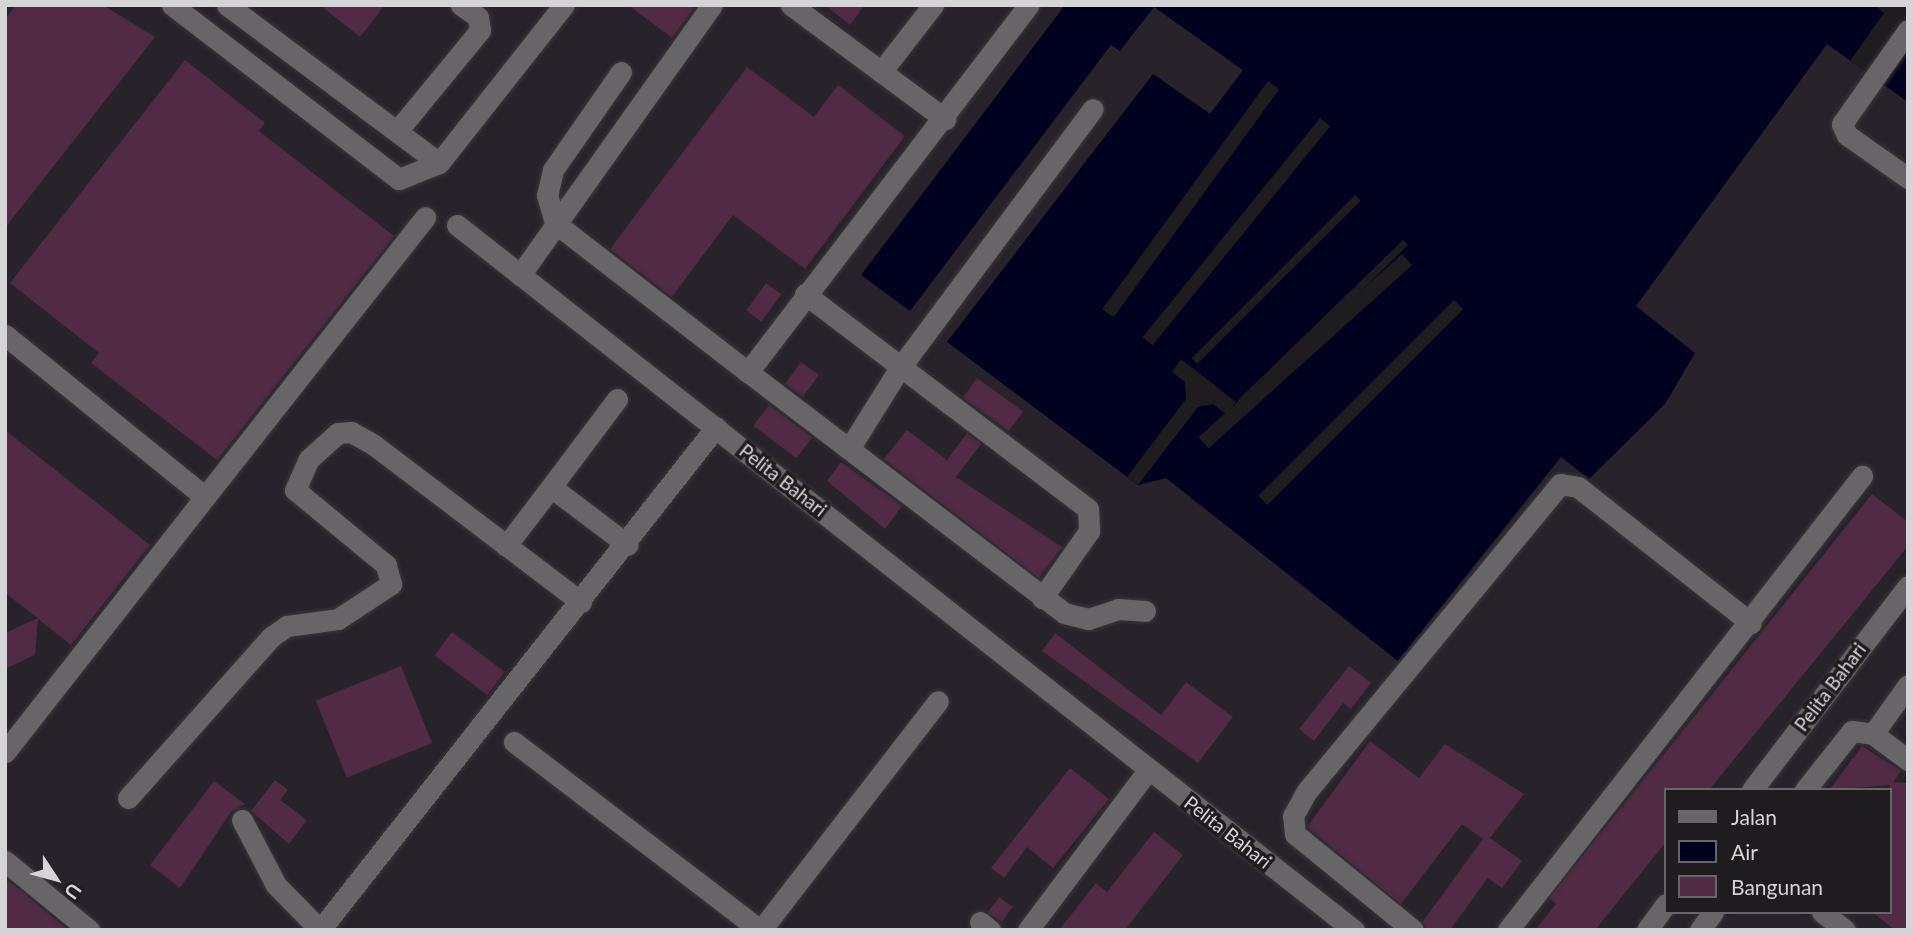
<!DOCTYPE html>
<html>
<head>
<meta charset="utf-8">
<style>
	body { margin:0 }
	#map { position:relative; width:1913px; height:935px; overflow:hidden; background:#1e1c1f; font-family:Lato,sans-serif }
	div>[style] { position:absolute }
	.built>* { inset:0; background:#28222a }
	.water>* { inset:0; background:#000220 }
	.pier>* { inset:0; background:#1e1c1f; transform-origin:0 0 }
	.building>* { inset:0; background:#512a44; transform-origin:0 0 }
	.roads { filter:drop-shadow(0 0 2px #39373a) drop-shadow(0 0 2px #39373a) }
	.minor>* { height:21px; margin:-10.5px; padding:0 10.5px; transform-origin:10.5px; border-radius:10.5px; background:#686569 }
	span { translate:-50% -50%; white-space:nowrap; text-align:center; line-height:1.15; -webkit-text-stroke:7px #1e1c1f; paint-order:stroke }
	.street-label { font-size:19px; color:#d5d4d6 }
	.frame { position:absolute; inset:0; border:7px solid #d5d4d6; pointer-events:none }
	.legend { position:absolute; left:1664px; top:788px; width:228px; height:126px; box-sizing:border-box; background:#1e1c1f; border:2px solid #676668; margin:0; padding:9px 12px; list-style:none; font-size:21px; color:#d5d4d6 }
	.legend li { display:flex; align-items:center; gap:14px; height:35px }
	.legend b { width:35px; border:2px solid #676668 }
	.north { position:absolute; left:21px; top:844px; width:70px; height:70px; -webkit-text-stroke:5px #1e1c1f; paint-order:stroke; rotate:126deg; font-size:19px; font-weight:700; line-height:28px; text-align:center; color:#d5d4d6 }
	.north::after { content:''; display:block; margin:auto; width:24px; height:32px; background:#d5d4d6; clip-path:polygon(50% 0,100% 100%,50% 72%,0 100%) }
</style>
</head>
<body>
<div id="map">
	<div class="built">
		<i style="clip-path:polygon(evenodd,5px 5px,1154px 7px,1243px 70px,1211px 114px,1153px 74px,948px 342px,1138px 485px,1166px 478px,1398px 661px,1561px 457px,1635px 307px,1827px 44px,1908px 5px,1908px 930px,5px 930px,5px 5px,1666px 790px,1890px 790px,1890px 912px,1666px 912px,1666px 790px)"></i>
	</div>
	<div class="water">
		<i style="clip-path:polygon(1065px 5px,1908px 5px,1908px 102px,1827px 44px,1636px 306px,1695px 353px,1665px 404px,1589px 479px,1561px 457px,1398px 661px,1166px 478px,1138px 485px,947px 342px,1153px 74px,1210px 114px,1243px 70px,1154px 7px,1120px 51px,1111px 45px,910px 311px,861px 275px)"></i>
	</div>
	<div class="pier">
		<i style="clip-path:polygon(1874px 5px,1908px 5px,1908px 48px,1876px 79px,1850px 61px,1884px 13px)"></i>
		<i style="left:1268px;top:81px;width:14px;height:282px;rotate:36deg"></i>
		<i style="left:1320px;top:118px;width:13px;height:282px;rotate:39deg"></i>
		<i style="left:1355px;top:195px;width:8px;height:231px;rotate:45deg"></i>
		<i style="clip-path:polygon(1403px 240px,1408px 245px,1244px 406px,1238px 400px)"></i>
		<i style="left:1402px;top:254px;width:15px;height:274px;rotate:48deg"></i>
		<i style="left:1454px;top:300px;width:13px;height:277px;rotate:45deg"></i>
		<i style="clip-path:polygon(1181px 359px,1236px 402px,1226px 414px,1213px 404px,1198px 407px,1138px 485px,1127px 477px,1186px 399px,1185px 382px,1172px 372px)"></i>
	</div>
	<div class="building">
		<i style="clip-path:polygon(16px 5px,103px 5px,155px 37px,5px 228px,5px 19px)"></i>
		<i style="clip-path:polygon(320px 5px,385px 5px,360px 37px)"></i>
		<i style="clip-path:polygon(628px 5px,696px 5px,672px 38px)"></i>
		<i style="clip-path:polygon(825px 5px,865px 5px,850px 25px)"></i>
		<i style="clip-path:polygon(185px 60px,265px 123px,259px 131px,394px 236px,217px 460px,91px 363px,99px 353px,10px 283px)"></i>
		<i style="clip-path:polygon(747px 67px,814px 117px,838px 85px,905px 136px,805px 269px,733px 215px,672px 297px,610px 249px)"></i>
		<i style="left:766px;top:283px;width:19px;height:34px;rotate:36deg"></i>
		<i style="left:801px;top:362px;width:22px;height:27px;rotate:36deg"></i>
		<i style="left:977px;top:378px;width:57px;height:24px;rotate:36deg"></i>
		<i style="left:769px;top:405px;width:54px;height:26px;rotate:37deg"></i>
		<i style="clip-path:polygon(5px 430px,150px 545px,71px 645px,38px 619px,35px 655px,5px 669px,5px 633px,38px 618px,5px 593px)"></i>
		<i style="clip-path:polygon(907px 430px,947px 460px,967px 433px,981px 444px,956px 477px,1062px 547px,1039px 578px,884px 459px)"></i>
		<i style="clip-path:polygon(841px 462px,902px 506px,885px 529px,827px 481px)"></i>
		<i style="clip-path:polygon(1872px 494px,1908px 522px,1908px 546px,1709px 790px,1666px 790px,1666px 842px,1595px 930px,1535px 930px,1556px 904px,1549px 898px)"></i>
		<i style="left:452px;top:632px;width:66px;height:29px;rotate:37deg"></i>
		<i style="clip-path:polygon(1055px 633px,1161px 715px,1186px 682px,1233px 717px,1198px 763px,1042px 651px)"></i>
		<i style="left:401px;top:666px;width:83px;height:92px;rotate:68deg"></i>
		<i style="clip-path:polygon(1349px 666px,1371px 683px,1351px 709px,1343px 703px,1314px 741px,1299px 729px)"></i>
		<i style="clip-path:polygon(1370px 741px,1419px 778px,1445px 744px,1524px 794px,1490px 838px,1522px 861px,1502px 888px,1488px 878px,1450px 930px,1426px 930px,1423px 921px,1483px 839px,1462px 824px,1401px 904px,1307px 827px)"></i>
		<i style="clip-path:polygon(1862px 746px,1901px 771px,1893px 782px,1908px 783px,1908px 930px,1895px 930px,1872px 912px,1890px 912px,1890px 785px,1829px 790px)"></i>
		<i style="clip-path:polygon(1070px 768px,1109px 799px,1053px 868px,1027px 847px,1004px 878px,991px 868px)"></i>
		<i style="clip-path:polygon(275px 780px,288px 790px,280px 800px,307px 820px,289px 844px,251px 811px)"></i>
		<i style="clip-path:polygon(214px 781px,245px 804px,231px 812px,180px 888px,150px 865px)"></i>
		<i style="clip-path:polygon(1154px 832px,1183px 855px,1125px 930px,1059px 930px,1096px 883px,1107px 892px)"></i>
		<i style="clip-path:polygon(5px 879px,25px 894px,68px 930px,5px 930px)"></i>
		<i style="left:999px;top:897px;width:17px;height:19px;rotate:36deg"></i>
	</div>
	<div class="roads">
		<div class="minor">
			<i style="left:172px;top:5px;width:286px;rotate:37.5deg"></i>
			<i style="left:399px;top:179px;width:43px;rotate:-21.8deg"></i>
			<i style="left:439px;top:163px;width:201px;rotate:-51.7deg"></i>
			<i style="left:227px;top:5px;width:264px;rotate:36.7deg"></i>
			<i style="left:791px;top:5px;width:192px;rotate:36.5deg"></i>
			<i style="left:1908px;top:30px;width:115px;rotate:125.1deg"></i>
			<i style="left:1842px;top:124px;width:12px;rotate:66deg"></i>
			<i style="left:1847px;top:135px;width:75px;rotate:35.2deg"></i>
			<i style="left:621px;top:72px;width:119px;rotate:124.8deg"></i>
			<i style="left:553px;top:170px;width:26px;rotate:103deg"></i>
			<i style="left:547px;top:195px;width:29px;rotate:74deg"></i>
			<i style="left:555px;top:223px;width:244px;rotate:37.7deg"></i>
			<i style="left:748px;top:372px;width:462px;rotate:-52.6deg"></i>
			<i style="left:881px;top:72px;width:85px;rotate:-52.2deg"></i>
			<i style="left:398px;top:130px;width:129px;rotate:-50.6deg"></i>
			<i style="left:480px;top:30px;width:13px;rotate:-99deg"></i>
			<i style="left:478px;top:17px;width:21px;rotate:-145deg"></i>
			<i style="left:457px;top:225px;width:1141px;rotate:38.17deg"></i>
			<i style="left:520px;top:275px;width:331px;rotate:-54.6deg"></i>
			<i style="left:805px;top:294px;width:355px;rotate:37.2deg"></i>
			<i style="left:1088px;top:509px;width:22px;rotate:87deg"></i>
			<i style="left:1089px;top:531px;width:82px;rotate:125deg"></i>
			<i style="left:5px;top:335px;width:257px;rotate:39deg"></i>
			<i style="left:205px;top:497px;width:324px;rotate:128.1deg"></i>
			<i style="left:748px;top:372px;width:397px;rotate:37.3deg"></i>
			<i style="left:1064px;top:613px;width:25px;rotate:14deg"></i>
			<i style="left:1088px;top:619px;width:32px;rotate:-18deg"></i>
			<i style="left:1118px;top:609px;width:27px;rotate:4deg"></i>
			<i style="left:849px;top:449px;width:94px;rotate:-58deg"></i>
			<i style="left:899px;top:369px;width:324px;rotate:-53.3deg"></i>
			<i style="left:551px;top:487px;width:110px;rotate:-53.1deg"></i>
			<i style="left:205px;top:497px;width:356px;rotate:-51.8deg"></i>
			<i style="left:506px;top:546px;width:74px;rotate:-52.7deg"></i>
			<i style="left:551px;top:487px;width:96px;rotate:37deg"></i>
			<i style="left:1873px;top:734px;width:60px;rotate:-54.5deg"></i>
			<i style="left:514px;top:742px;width:310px;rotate:37.4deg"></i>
			<i style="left:1752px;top:790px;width:257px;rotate:-52.6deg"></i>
			<i style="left:1805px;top:790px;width:75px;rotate:-51.5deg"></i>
			<i style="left:1852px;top:731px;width:21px;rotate:8deg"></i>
			<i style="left:1873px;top:734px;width:44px;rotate:36.6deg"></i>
			<i style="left:128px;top:798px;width:215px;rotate:-48.4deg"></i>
			<i style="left:271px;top:637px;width:19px;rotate:-35deg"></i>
			<i style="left:287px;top:626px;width:51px;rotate:-7.8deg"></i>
			<i style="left:338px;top:619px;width:64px;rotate:-33.4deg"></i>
			<i style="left:391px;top:584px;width:20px;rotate:-105deg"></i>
			<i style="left:386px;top:565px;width:118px;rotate:-140.5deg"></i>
			<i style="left:295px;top:490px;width:34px;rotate:-66deg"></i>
			<i style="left:309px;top:459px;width:39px;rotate:-42deg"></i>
			<i style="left:338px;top:433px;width:13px;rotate:-4deg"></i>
			<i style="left:351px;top:432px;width:26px;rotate:29deg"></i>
			<i style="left:374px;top:445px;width:260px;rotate:37.2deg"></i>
			<i style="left:242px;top:820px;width:73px;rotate:62.4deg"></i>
			<i style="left:276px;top:885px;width:63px;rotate:45.6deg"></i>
			<i style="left:320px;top:930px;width:640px;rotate:-51.79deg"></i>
			<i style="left:5px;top:861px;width:109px;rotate:39.4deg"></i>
			<i style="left:1822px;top:912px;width:29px;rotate:38deg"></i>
			<i style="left:980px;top:922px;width:13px;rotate:39deg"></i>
			<i style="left:761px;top:930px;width:289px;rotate:-52.3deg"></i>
			<i style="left:1028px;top:930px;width:201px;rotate:-53.1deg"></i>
			<i style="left:1413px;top:930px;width:152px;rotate:-140.9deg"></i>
			<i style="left:1295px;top:834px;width:18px;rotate:-96deg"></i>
			<i style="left:1293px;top:816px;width:29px;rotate:-61deg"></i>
			<i style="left:1307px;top:791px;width:398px;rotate:-50.5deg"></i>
			<i style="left:1560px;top:484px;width:18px;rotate:9deg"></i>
			<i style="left:1578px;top:487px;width:220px;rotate:38.2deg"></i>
			<i style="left:1508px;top:930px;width:576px;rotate:-52.06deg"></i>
			<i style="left:1647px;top:930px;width:32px;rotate:-54deg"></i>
			<i style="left:1700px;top:930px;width:22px;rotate:-54deg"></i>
		</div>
	</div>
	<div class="street-label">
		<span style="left:783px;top:480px;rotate:38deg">Pelita Bahari</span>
		<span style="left:1830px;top:687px;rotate:-53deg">Pelita Bahari</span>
		<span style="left:1228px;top:832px;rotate:38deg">Pelita Bahari</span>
	</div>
	<div class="frame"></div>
	<ul class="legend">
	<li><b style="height:9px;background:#686569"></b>Jalan</li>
	<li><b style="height:19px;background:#000220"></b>Air</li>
	<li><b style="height:19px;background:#512a44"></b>Bangunan</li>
	</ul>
	<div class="north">U</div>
</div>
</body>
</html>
